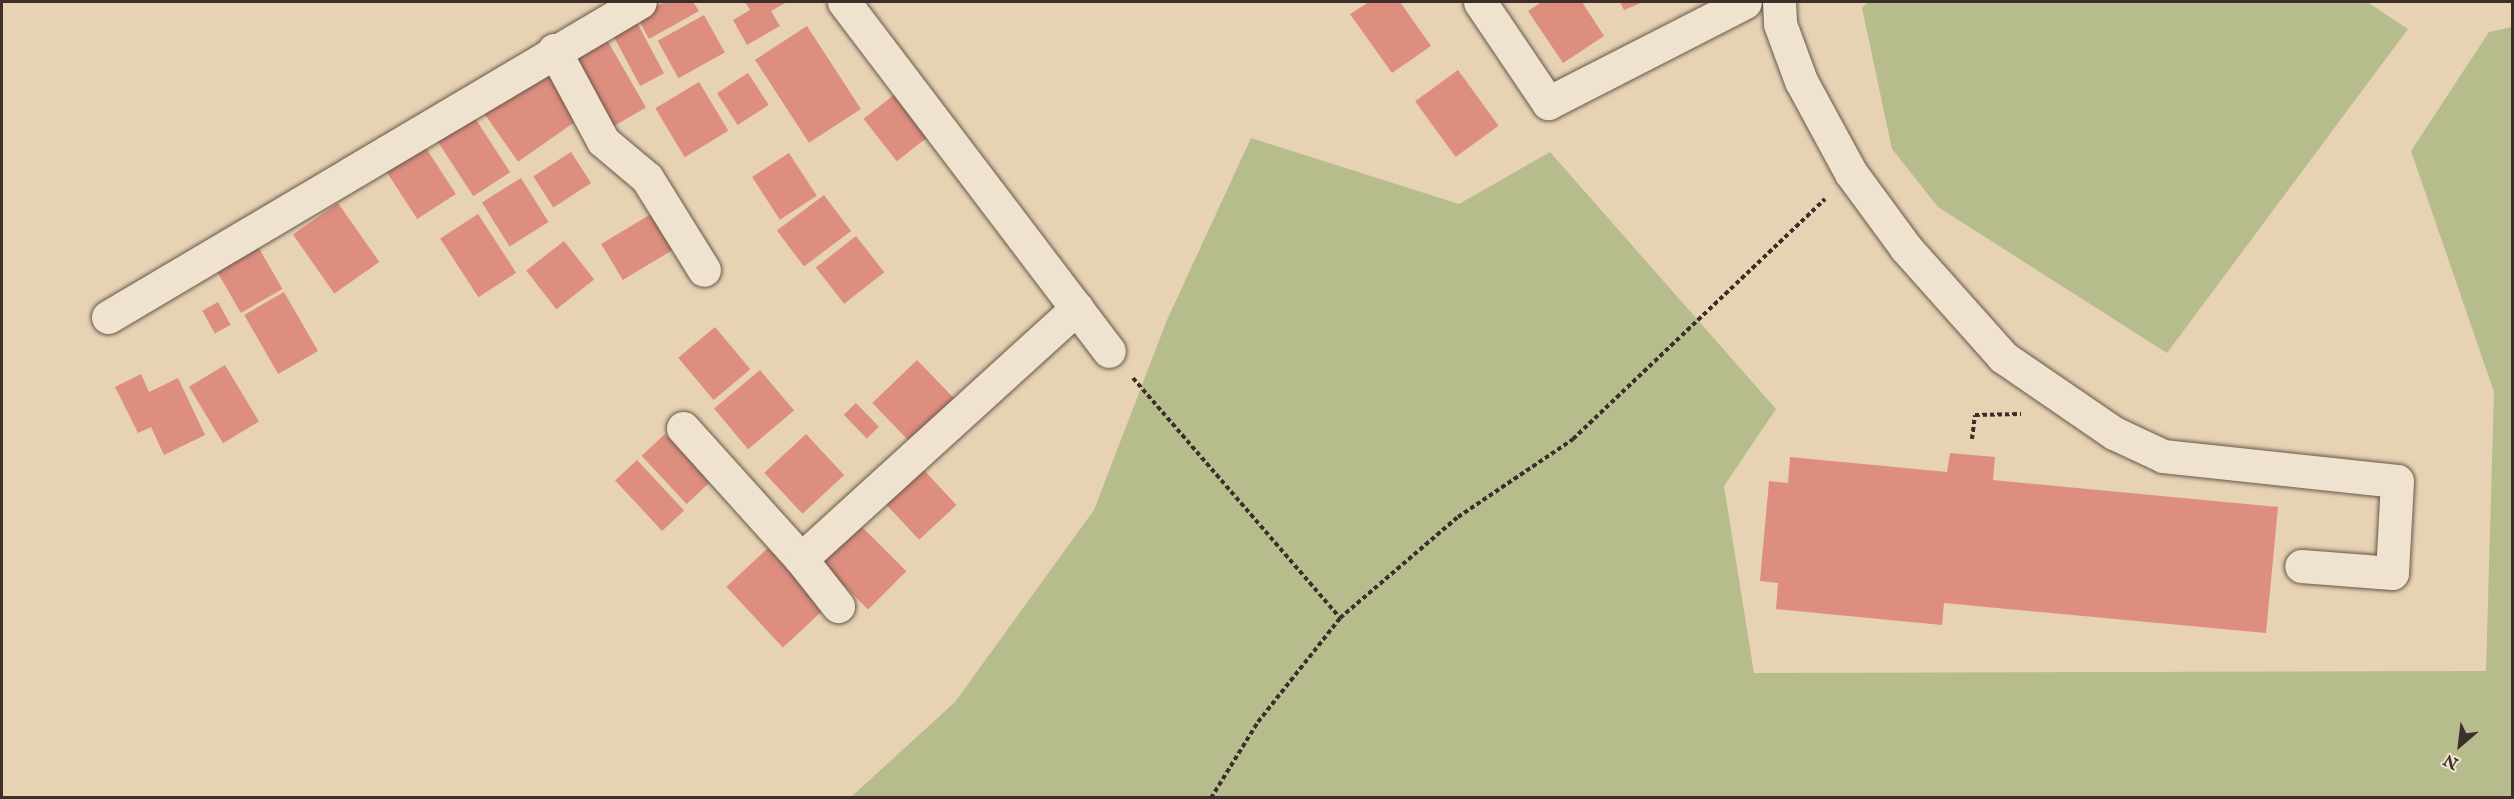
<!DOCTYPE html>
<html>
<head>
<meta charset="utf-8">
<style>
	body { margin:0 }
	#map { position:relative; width:2514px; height:799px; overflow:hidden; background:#e7d3b4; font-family:"IM FELL English",serif }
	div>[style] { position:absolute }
	.green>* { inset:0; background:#b6bc8c }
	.building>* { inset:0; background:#dd8e7e; transform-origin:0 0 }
	.path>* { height:4px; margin-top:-2px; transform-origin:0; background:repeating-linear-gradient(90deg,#3c2e28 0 4.5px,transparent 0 7.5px) }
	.roads { filter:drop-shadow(0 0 2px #67574b) drop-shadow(0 0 2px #67574b) }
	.minor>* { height:33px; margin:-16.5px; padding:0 16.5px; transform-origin:16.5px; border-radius:16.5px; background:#efe2ce }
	span { translate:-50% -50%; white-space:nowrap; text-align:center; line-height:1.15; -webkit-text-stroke:4.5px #efe2ce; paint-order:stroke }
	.frame { position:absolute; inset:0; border:3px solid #3c2e28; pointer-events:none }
	.north { position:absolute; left:2430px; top:715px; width:60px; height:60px; -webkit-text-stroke:4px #efe2ce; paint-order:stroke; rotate:208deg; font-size:16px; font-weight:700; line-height:24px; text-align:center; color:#3c2e28 }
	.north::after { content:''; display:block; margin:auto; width:21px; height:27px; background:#3c2e28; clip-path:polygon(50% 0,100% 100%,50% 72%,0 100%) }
</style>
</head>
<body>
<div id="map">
	<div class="green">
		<i style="clip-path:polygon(1868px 2px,2367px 2px,2408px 29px,2167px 353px,1938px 207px,1892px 149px,1862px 8px)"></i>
		<i style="clip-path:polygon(2512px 27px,2512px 797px,851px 797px,955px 702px,1094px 510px,1167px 320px,1251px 138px,1459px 204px,1550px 152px,1776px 409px,1724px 486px,1754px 673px,2486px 671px,2494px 392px,2411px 151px,2489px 32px)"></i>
	</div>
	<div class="building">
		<i style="clip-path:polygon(665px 2px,693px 2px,699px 11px,649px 39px,637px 17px)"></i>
		<i style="clip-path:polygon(745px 2px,787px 2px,771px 11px,780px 26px,747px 45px,733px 20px,750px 10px)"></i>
		<i style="clip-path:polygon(1369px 2px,1400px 2px,1431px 46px,1392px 73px,1350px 14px)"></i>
		<i style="clip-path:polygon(1542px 2px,1582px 2px,1604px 36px,1563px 63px,1528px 11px)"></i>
		<i style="clip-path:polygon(1620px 2px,1643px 2px,1624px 10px)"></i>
		<i style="left:633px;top:15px;width:66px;height:27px;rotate:62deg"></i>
		<i style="left:704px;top:15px;width:43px;height:53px;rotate:61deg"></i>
		<i style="left:807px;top:26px;width:99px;height:62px;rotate:57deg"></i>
		<i style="left:607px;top:40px;width:78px;height:43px;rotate:60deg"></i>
		<i style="left:548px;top:65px;width:62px;height:80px;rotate:55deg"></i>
		<i style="left:1458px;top:70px;width:69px;height:53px;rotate:54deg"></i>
		<i style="left:748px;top:73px;width:38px;height:37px;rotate:57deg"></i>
		<i style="left:699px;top:82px;width:57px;height:51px;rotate:59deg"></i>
		<i style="left:899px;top:91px;width:54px;height:45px;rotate:52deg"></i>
		<i style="left:471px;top:112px;width:72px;height:44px;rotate:57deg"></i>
		<i style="left:422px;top:142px;width:62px;height:46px;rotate:57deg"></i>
		<i style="left:571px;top:152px;width:37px;height:45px;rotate:57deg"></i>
		<i style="left:789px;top:153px;width:51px;height:44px;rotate:57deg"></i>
		<i style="left:521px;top:178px;width:52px;height:46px;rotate:58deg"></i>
		<i style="left:824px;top:195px;width:45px;height:59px;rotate:53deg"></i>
		<i style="left:338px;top:203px;width:72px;height:55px;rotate:55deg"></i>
		<i style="left:656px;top:211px;width:42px;height:64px;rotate:59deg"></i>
		<i style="left:478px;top:214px;width:70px;height:45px;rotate:57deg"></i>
		<i style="left:856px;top:236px;width:46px;height:51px;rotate:52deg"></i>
		<i style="left:564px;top:241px;width:49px;height:48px;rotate:52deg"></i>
		<i style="left:256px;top:243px;width:53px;height:48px;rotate:60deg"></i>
		<i style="left:284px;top:292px;width:68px;height:46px;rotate:60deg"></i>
		<i style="left:218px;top:302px;width:26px;height:18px;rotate:61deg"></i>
		<i style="left:715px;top:327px;width:55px;height:48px;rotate:50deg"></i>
		<i style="left:917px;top:360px;width:55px;height:62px;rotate:46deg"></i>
		<i style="left:225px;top:365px;width:66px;height:42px;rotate:59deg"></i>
		<i style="left:760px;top:370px;width:53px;height:60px;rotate:50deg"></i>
		<i style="clip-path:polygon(141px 374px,149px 392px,178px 378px,205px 435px,164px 455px,151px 427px,138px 433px,115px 387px)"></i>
		<i style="left:856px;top:403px;width:33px;height:17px;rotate:46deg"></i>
		<i style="left:665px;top:434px;width:66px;height:32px;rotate:47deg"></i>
		<i style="left:806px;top:434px;width:56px;height:57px;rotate:47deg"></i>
		<i style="clip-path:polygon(1950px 453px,1995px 457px,1993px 480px,2278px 507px,2266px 633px,1944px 603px,1942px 625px,1776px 609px,1778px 583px,1760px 581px,1769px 481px,1788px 483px,1790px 457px,1947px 472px)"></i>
		<i style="left:637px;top:460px;width:69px;height:30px;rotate:47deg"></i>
		<i style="left:921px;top:467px;width:52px;height:51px;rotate:47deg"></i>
		<i style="left:854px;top:519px;width:74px;height:54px;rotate:45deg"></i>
		<i style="left:768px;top:548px;width:83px;height:57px;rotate:47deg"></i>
	</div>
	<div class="path">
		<i style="left:1133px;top:378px;width:317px;rotate:49.2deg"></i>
		<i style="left:1972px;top:439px;width:24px;rotate:-83deg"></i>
		<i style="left:1975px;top:415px;width:46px;rotate:-1.2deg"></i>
		<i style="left:1211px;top:798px;width:89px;rotate:-58.3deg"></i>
		<i style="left:1258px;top:722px;width:132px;rotate:-51.7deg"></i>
		<i style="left:1340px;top:618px;width:155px;rotate:-40.6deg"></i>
		<i style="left:1458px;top:517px;width:139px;rotate:-34.1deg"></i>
		<i style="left:1573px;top:439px;width:348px;rotate:-43.6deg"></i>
	</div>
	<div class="roads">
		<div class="minor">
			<i style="left:844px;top:2px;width:438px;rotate:52.8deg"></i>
			<i style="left:1480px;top:2px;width:122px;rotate:56deg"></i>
			<i style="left:1548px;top:103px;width:221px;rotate:-27.1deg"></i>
			<i style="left:1779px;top:2px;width:22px;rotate:87deg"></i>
			<i style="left:1780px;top:24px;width:61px;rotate:69.8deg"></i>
			<i style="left:1801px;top:81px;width:105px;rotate:61.5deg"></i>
			<i style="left:1851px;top:173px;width:93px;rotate:53.7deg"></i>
			<i style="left:1906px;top:248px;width:146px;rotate:48.3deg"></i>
			<i style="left:2003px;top:357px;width:135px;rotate:34.4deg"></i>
			<i style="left:2114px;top:433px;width:54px;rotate:25.1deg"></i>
			<i style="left:2163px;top:456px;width:235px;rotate:6.1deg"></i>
			<i style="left:2397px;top:481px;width:92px;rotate:93.1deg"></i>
			<i style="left:2392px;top:573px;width:91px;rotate:-175.6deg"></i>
			<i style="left:554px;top:50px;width:103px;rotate:61.7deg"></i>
			<i style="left:603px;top:141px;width:57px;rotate:40.1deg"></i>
			<i style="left:647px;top:178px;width:108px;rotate:58.2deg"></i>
			<i style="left:108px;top:317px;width:618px;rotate:-30.63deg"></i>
			<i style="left:683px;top:428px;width:176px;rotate:48deg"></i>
			<i style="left:801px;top:559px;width:60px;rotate:51.8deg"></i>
			<i style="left:801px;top:559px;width:373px;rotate:-42.3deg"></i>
		</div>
	</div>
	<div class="frame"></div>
	<div class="north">N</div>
</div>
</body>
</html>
